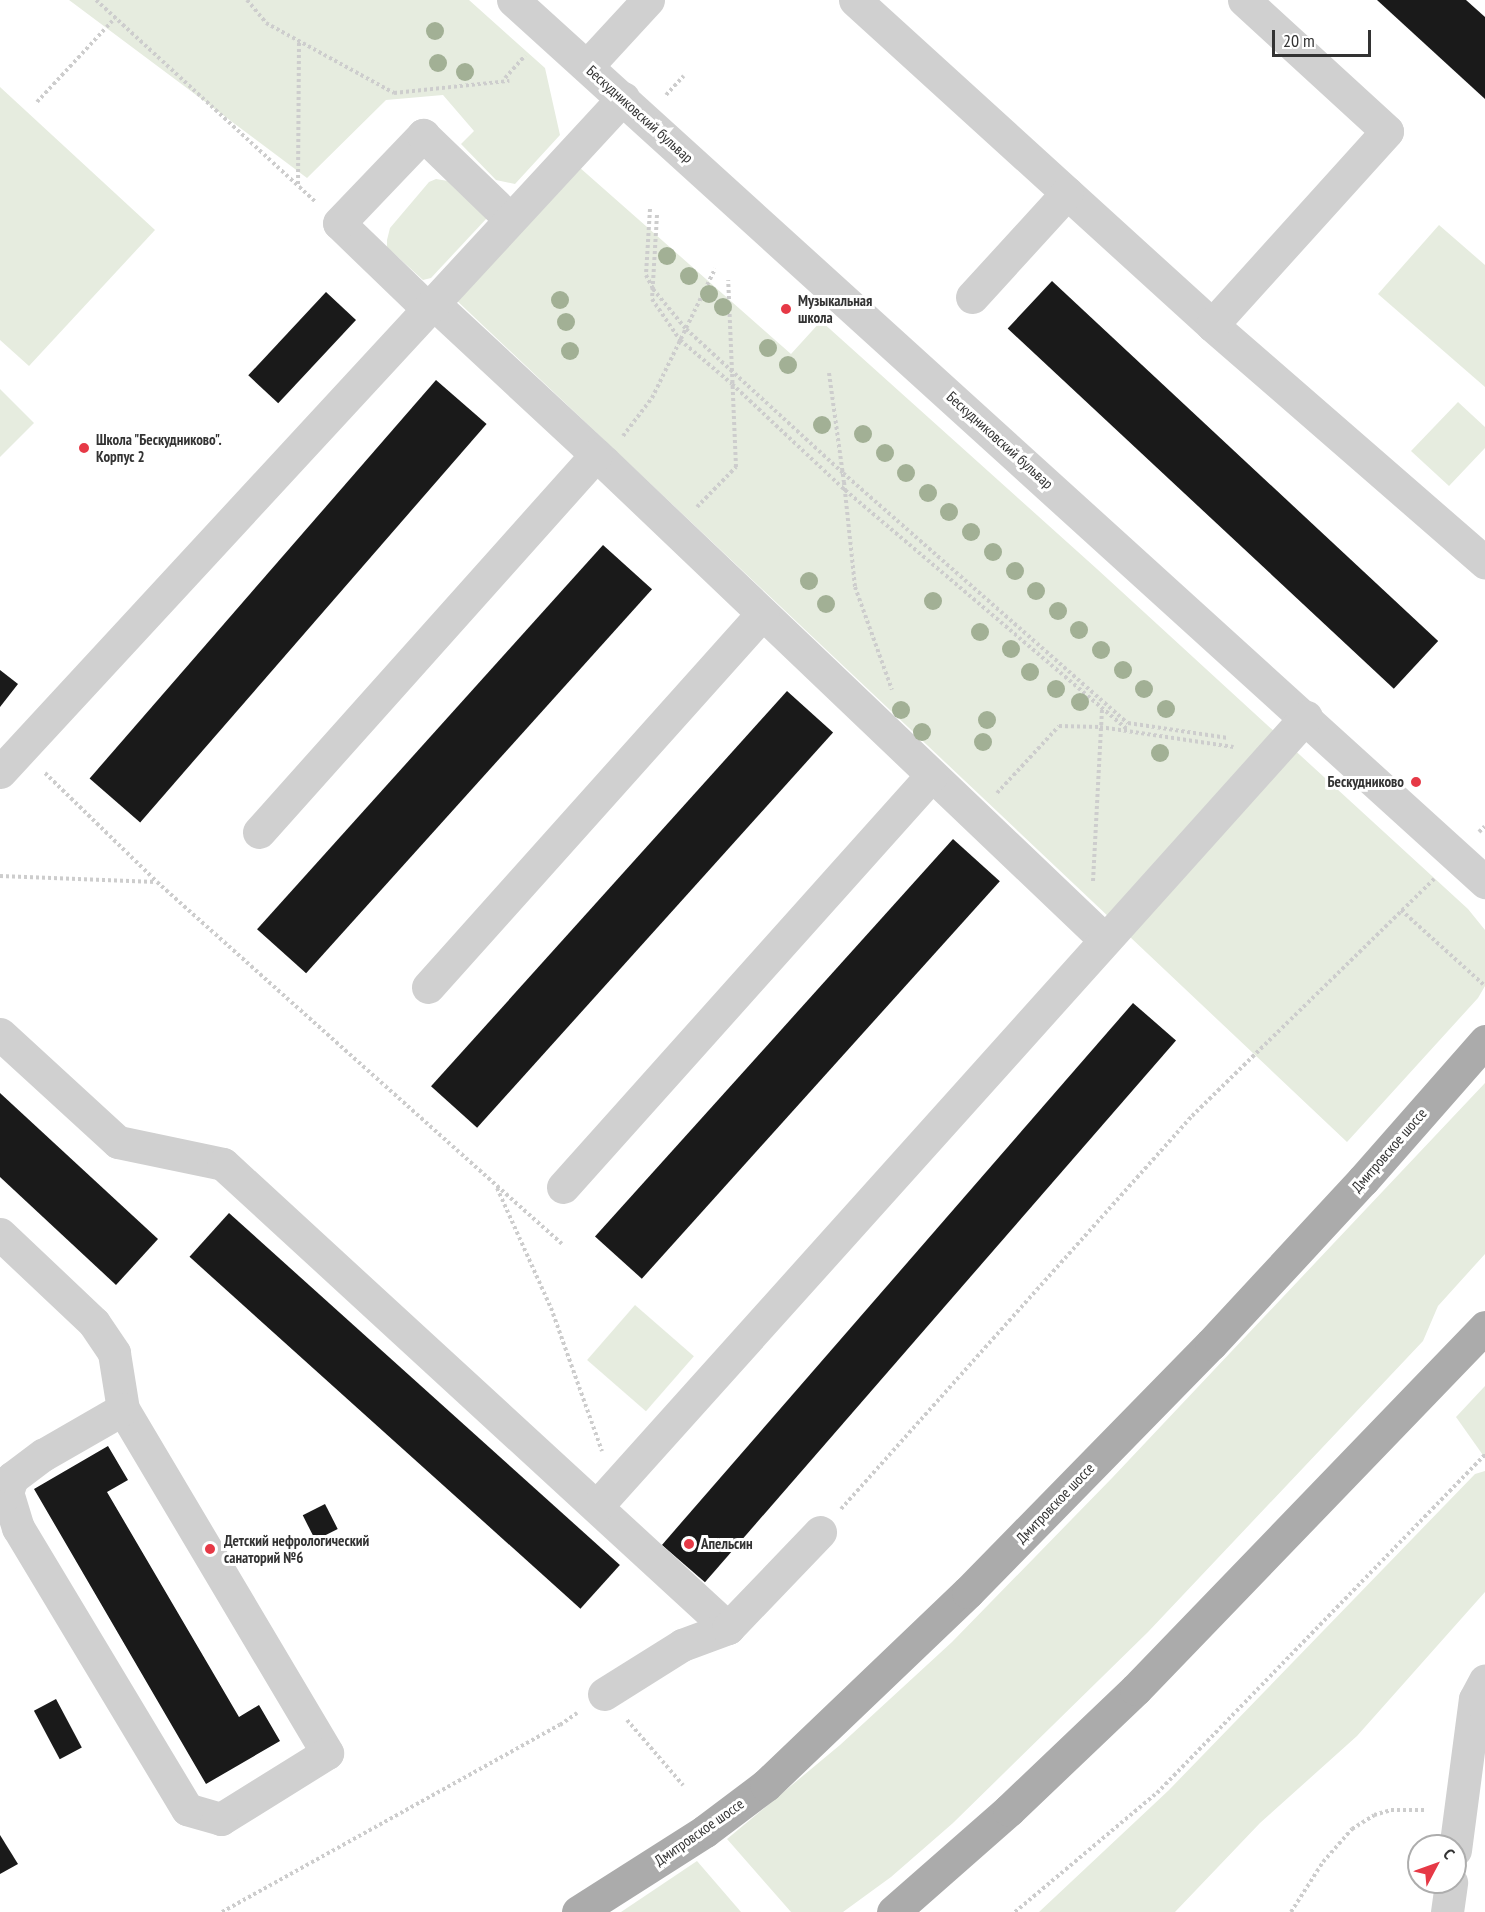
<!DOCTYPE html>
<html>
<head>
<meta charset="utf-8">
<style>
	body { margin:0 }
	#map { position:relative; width:1485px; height:1912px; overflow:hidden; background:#fff; font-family:"PT Sans Narrow",sans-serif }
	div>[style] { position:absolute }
	.green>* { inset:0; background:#e6ecdf; transform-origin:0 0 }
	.building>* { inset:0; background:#1a1a1a; transform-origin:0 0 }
	.path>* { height:4px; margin-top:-2px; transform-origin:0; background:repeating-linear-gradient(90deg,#cdcdcd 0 3px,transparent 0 6px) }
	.minor>* { height:33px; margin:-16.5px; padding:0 16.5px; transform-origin:16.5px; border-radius:16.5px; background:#d0d0d0 }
	.major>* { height:33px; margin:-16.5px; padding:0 16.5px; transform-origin:16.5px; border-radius:16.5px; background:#ababab }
	.trees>* { width:18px; height:18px; margin:-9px; border-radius:50%; background:#a2b095 }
	.dots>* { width:16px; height:16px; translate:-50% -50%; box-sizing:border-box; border:3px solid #fff; border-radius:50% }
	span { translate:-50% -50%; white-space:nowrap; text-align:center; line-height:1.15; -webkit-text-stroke:6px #fff; paint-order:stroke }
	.street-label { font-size:15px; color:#333 }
	.poi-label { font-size:15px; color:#333; font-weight:700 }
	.left { translate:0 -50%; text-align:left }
	.right { translate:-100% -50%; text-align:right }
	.north { position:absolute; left:1407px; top:1834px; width:60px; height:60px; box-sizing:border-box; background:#fff; border:2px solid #adadad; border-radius:50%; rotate:49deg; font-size:16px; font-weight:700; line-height:24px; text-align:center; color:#333 }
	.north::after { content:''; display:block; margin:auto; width:21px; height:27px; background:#e63946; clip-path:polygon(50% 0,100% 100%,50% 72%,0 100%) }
	.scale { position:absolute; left:1272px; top:30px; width:99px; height:27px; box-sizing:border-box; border:3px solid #333; border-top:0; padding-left:8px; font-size:18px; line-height:21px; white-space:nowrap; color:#333; -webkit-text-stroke:4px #fff; paint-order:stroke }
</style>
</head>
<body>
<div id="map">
	<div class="green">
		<i style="clip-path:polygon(69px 0,469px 0,545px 68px,560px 135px,515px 184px,496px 180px,461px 144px,474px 131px,443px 95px,386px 100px,307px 178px)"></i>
		<i style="clip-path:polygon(0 87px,155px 230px,29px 366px,0 340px)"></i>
		<i style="clip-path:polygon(579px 167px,791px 354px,821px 321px,1097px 569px,1468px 909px,1485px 930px,1485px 986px,1478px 998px,1347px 1142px,453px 297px)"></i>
		<i style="clip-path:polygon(436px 179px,448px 181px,487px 218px,431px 278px,423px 280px,387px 247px,387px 240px,390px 228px,429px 182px)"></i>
		<i style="clip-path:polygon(1439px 225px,1485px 265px,1485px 387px,1378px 294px)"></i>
		<i style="clip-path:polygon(0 389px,34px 423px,0 457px)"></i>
		<i style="clip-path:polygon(1458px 402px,1485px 427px,1485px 448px,1449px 486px,1411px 451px)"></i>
		<i style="clip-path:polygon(1485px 1083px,1485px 1254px,1438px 1306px,1423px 1341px,1148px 1632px,953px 1823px,891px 1877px,843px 1912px,791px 1912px,727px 1839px,840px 1745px,952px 1642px,1112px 1478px)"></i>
		<i style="left:635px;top:1305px;width:78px;height:73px;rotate:41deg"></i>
		<i style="clip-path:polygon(1485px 1386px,1485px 1458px,1456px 1417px)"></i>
		<i style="clip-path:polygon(1485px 1471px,1485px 1592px,1357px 1736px,1260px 1823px,1175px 1912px,1039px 1912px,1169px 1790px,1475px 1474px)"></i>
		<i style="clip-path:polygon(697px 1861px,741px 1912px,621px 1912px)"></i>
	</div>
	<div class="building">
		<i style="clip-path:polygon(1377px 0,1466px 0,1485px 17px,1485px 99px)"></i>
		<i style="left:1052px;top:281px;width:528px;height:65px;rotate:43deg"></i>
		<i style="left:326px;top:292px;width:41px;height:114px;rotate:43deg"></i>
		<i style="left:436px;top:380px;width:67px;height:528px;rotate:41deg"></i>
		<i style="left:603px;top:545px;width:66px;height:517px;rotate:42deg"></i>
		<i style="clip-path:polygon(0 670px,18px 684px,0 707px)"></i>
		<i style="left:787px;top:691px;width:62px;height:532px;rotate:42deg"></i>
		<i style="left:953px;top:839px;width:63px;height:535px;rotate:42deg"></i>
		<i style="left:1133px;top:1003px;width:57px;height:718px;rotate:41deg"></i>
		<i style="clip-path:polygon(0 1093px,158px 1239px,116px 1285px,0 1177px)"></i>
		<i style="left:229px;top:1213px;width:526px;height:59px;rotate:42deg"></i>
		<i style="clip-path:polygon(108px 1446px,128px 1480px,107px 1492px,239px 1717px,259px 1705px,280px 1741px,206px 1784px,34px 1489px)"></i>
		<i style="left:325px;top:1504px;width:28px;height:25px;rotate:63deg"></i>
		<i style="left:56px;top:1699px;width:55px;height:25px;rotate:62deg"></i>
		<i style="clip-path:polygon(0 1835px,18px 1864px,0 1874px)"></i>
	</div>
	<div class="path">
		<i style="left:96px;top:0;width:299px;rotate:42.6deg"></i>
		<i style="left:247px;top:0;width:30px;rotate:50deg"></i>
		<i style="left:266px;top:23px;width:146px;rotate:28.7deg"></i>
		<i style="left:394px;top:93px;width:116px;rotate:-6deg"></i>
		<i style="left:505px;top:78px;width:30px;rotate:-48deg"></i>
		<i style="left:666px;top:95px;width:26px;rotate:-47deg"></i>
		<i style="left:37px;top:102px;width:115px;rotate:-47.1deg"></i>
		<i style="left:298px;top:184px;width:143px;rotate:-89.6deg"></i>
		<i style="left:650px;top:209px;width:66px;rotate:93.5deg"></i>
		<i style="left:646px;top:275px;width:16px;rotate:63deg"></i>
		<i style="left:653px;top:289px;width:52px;rotate:50.5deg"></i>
		<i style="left:686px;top:329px;width:213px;rotate:42.5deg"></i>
		<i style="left:843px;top:473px;width:379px;rotate:41.3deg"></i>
		<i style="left:1128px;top:723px;width:101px;rotate:8.5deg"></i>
		<i style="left:657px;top:215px;width:84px;rotate:93.4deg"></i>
		<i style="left:652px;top:299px;width:50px;rotate:55.7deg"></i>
		<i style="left:680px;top:340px;width:68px;rotate:40.2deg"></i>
		<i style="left:732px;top:384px;width:155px;rotate:43.2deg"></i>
		<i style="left:845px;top:490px;width:372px;rotate:40.3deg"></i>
		<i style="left:829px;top:373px;width:110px;rotate:82.2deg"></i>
		<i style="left:844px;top:482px;width:106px;rotate:84deg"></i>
		<i style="left:855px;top:587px;width:109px;rotate:70.2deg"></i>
		<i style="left:623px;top:436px;width:48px;rotate:-52.7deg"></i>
		<i style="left:652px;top:398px;width:144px;rotate:-64deg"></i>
		<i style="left:697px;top:507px;width:56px;rotate:-45.7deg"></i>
		<i style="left:736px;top:467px;width:187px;rotate:-92.4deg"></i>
		<i style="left:45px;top:773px;width:156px;rotate:44.2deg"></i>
		<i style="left:157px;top:882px;width:543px;rotate:41.79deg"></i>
		<i style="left:997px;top:793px;width:91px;rotate:-47.2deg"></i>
		<i style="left:1059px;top:726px;width:41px;rotate:1.4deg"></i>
		<i style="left:1100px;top:727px;width:135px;rotate:8.5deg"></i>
		<i style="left:1479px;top:832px;width:8px;rotate:-45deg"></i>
		<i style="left:0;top:876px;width:156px;rotate:2.2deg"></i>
		<i style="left:1093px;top:881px;width:172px;rotate:-87deg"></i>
		<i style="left:1401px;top:910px;width:113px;rotate:42.1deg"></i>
		<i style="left:497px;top:1188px;width:132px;rotate:65.8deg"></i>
		<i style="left:551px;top:1308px;width:152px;rotate:70.4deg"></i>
		<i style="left:841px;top:1509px;width:527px;rotate:-48.23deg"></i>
		<i style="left:1192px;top:1116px;width:339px;rotate:-44.4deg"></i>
		<i style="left:627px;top:1720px;width:86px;rotate:49.3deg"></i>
		<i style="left:222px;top:1912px;width:386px;rotate:-29deg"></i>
		<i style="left:560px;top:1725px;width:21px;rotate:-35deg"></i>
		<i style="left:1015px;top:1912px;width:185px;rotate:-40deg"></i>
		<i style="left:1157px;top:1793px;width:472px;rotate:-45.9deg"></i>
		<i style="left:1291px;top:1912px;width:59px;rotate:-57.4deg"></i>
		<i style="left:1323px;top:1862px;width:44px;rotate:-48.7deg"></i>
		<i style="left:1352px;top:1829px;width:26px;rotate:-32deg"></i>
		<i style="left:1374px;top:1815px;width:18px;rotate:-16deg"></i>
		<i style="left:1391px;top:1810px;width:35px"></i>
	</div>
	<div class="minor">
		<i style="left:513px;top:0;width:1313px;rotate:42.22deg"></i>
		<i style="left:855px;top:0;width:483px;rotate:42.3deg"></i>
		<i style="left:1212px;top:325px;width:362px;rotate:41deg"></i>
		<i style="left:587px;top:66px;width:90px;rotate:-47.3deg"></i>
		<i style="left:972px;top:297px;width:141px;rotate:-47.6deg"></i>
		<i style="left:432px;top:302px;width:235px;rotate:42.9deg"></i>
		<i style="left:604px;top:462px;width:692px;rotate:43.65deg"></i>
		<i style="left:427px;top:308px;width:122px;rotate:-136deg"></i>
		<i style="left:339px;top:223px;width:122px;rotate:-46.3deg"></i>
		<i style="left:423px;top:135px;width:121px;rotate:44deg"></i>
		<i style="left:1212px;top:325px;width:261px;rotate:-47.9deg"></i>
		<i style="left:1387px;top:131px;width:194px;rotate:-137.5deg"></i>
		<i style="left:0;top:772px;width:918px;rotate:-47.25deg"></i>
		<i style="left:259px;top:832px;width:506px;rotate:-48.21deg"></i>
		<i style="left:428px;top:987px;width:501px;rotate:-48.16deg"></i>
		<i style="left:0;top:1034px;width:160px;rotate:42.5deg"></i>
		<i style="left:118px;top:1142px;width:107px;rotate:11.8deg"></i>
		<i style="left:223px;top:1164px;width:686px;rotate:42.58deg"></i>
		<i style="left:563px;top:1187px;width:552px;rotate:-48.16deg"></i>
		<i style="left:0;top:1234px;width:129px;rotate:43.4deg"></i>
		<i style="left:94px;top:1323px;width:36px;rotate:56deg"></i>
		<i style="left:114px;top:1353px;width:57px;rotate:80.9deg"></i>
		<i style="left:123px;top:1409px;width:400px;rotate:59.3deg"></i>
		<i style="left:327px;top:1753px;width:125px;rotate:148.1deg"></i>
		<i style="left:221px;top:1819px;width:35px;rotate:-164deg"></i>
		<i style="left:187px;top:1809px;width:328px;rotate:-121deg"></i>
		<i style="left:18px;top:1528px;width:37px;rotate:-107deg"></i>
		<i style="left:7px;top:1493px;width:16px;rotate:-72deg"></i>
		<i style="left:12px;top:1478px;width:39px;rotate:-37deg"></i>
		<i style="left:43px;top:1455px;width:92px;rotate:-29.9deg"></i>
		<i style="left:597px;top:1506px;width:1061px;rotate:-48.06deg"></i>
		<i style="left:604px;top:1694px;width:92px;rotate:-32.1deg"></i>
		<i style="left:682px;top:1645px;width:49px;rotate:-20.3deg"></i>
		<i style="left:728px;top:1628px;width:133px;rotate:-46.2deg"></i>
		<i style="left:1455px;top:1850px;width:152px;rotate:-82.5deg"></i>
		<i style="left:1475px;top:1699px;width:21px;rotate:-62deg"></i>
		<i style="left:1447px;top:1912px;width:30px;rotate:-82deg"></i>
	</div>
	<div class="major">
		<i style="left:578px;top:1912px;width:151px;rotate:-32.5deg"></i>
		<i style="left:705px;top:1831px;width:76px;rotate:-37deg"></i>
		<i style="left:766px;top:1785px;width:279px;rotate:-43.7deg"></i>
		<i style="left:968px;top:1592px;width:347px;rotate:-45.6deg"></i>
		<i style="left:1211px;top:1344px;width:224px;rotate:-47.2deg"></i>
		<i style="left:1363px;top:1180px;width:185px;rotate:-48.7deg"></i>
		<i style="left:893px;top:1912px;width:154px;rotate:-41.3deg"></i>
		<i style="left:1009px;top:1810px;width:175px;rotate:-43.6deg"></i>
		<i style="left:1136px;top:1689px;width:503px;rotate:-46.05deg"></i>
	</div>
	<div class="trees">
		<i style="left:435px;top:31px"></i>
		<i style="left:438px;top:63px"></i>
		<i style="left:465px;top:72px"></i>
		<i style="left:667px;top:256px"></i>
		<i style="left:689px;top:276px"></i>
		<i style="left:709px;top:294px"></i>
		<i style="left:560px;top:300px"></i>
		<i style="left:723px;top:307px"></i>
		<i style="left:566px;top:322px"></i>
		<i style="left:768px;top:348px"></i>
		<i style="left:570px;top:351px"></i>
		<i style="left:788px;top:365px"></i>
		<i style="left:822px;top:425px"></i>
		<i style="left:863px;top:434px"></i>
		<i style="left:885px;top:453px"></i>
		<i style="left:906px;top:473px"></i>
		<i style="left:928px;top:493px"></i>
		<i style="left:949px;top:512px"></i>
		<i style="left:971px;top:532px"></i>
		<i style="left:993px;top:552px"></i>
		<i style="left:1015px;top:571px"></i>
		<i style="left:809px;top:581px"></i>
		<i style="left:1036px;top:591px"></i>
		<i style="left:933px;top:601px"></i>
		<i style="left:826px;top:604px"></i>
		<i style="left:1058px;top:611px"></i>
		<i style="left:1079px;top:630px"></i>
		<i style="left:980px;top:632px"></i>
		<i style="left:1011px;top:649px"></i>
		<i style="left:1101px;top:650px"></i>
		<i style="left:1123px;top:670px"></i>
		<i style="left:1030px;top:672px"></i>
		<i style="left:1056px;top:689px"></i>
		<i style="left:1144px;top:689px"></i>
		<i style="left:1080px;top:702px"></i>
		<i style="left:1166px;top:709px"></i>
		<i style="left:901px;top:710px"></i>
		<i style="left:987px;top:720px"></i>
		<i style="left:922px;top:732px"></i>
		<i style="left:983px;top:742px"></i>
		<i style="left:1160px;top:753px"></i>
	</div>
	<div class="dots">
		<i style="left:786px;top:309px;background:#e63946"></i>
		<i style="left:84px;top:448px;background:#e63946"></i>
		<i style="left:1416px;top:782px;background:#e63946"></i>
		<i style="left:689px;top:1544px;background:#e63946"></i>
		<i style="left:210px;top:1549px;background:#e63946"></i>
	</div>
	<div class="street-label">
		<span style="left:640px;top:114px;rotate:42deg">Бескудниковский бульвар</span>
		<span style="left:1000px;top:440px;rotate:42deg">Бескудниковский бульвар</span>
		<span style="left:1389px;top:1150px;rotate:-49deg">Дмитровское шоссе</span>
		<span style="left:1055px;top:1503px;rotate:-46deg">Дмитровское шоссе</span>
		<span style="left:699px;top:1832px;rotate:-35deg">Дмитровское шоссе</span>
	</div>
	<div class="poi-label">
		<span class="left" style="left:798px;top:309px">Музыкальная<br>школа</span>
		<span class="left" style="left:96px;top:448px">Школа "Бескудниково".<br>Корпус 2</span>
		<span class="right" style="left:1404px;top:782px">Бескудниково</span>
		<span class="left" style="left:224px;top:1549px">Детский нефрологический<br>санаторий №6</span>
		<span class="left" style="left:701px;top:1544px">Апельсин</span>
	</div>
	<div class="north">С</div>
	<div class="scale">20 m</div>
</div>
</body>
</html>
